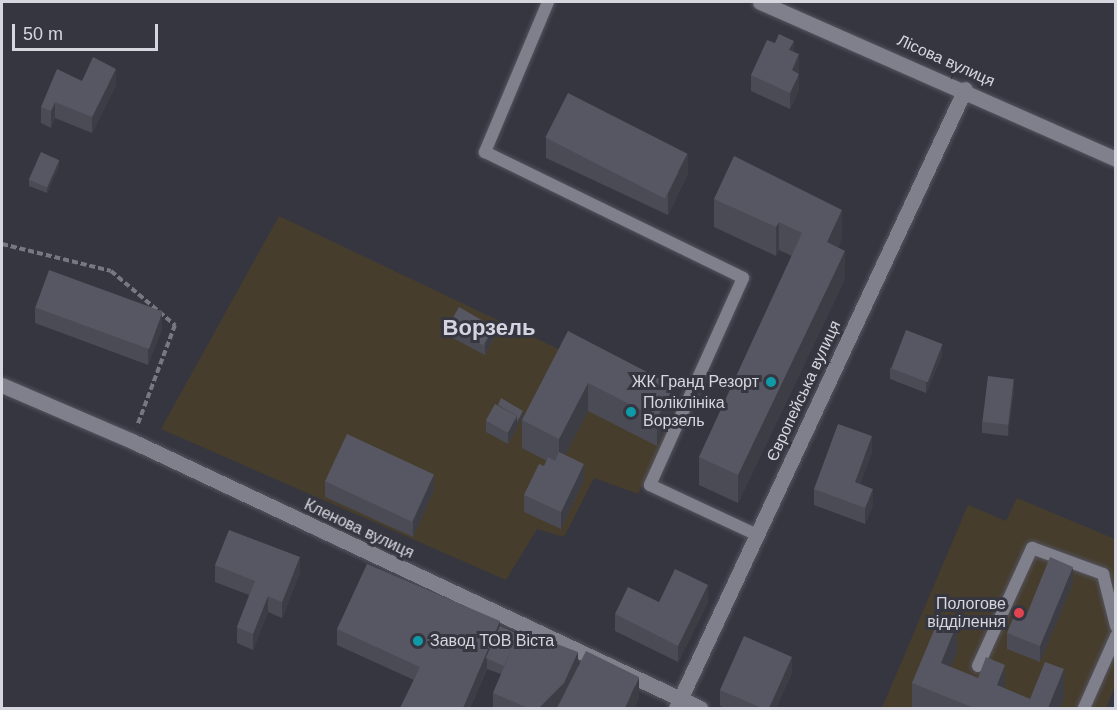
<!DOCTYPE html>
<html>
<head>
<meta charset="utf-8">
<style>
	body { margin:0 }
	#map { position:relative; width:1117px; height:710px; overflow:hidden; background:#363641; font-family:Helvetica,sans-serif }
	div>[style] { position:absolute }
	.medical>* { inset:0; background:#463d2d }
	.path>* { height:4px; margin-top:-2px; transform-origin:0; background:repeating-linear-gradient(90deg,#787882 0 6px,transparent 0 9px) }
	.roads { filter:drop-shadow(0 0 2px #54545f) drop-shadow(0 0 2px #54545f) }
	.lane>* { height:12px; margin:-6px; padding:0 6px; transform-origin:6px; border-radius:6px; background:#80808d }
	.street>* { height:15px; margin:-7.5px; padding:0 7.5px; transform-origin:7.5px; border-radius:7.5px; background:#80808d }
	.wall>* { inset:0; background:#4b4b56 }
	.shaded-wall>* { inset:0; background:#3d3d46 }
	.building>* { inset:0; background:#575764; transform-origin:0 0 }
	.dots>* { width:16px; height:16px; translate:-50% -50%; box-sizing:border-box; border:3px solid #363641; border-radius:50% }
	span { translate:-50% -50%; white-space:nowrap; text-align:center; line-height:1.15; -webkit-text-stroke:6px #363641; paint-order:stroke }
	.street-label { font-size:16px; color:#d6d6de }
	.poi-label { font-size:16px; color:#d6d6de }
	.right { translate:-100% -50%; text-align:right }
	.left { translate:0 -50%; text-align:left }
	.district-label { font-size:22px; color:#d3d3e2; font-weight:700 }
	.frame { position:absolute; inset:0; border:3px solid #d6d6de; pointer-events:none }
	.scale { position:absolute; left:12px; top:24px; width:146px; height:27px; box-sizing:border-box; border:3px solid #d6d6de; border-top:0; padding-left:8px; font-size:18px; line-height:21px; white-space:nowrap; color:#d6d6de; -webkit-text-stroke:4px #363641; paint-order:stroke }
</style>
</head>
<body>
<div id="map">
	<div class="medical">
		<i style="clip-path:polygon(279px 216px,682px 408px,638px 494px,594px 478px,564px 537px,537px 529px,506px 580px,161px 429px)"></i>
		<i style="clip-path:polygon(1017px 498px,1115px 539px,1115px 686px,1106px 708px,882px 708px,968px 505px,1006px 521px)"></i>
	</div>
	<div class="path">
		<i style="left:2px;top:244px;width:112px;rotate:13.9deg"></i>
		<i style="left:111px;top:271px;width:84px;rotate:40.2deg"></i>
		<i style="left:175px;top:325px;width:108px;rotate:110.6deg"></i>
	</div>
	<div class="roads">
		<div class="lane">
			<i style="left:548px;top:2px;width:163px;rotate:112.8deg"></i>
			<i style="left:485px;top:152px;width:287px;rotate:26deg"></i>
			<i style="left:743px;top:278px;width:227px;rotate:114.2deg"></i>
			<i style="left:650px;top:485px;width:118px;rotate:25deg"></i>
			<i style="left:978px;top:666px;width:130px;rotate:-65.4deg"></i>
			<i style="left:1032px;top:548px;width:76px;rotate:20.1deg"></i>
			<i style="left:1103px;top:574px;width:54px;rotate:76deg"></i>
			<i style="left:1084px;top:708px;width:79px;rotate:-66deg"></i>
		</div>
		<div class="street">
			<i style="left:760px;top:2px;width:389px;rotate:23.8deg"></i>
			<i style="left:2px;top:385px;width:142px;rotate:23.3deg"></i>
			<i style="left:132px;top:441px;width:628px;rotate:25.18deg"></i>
			<i style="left:676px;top:708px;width:683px;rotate:-64.97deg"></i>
		</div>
	</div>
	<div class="wall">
		<i style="clip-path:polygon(794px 52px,799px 71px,798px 73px,799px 90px,790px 109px,751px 91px,751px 75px)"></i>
		<i style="clip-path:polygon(82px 81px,116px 85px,92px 133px,55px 118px,51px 128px,41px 123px,41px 107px)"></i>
		<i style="clip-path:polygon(546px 138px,688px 174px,668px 215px,546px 158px)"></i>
		<i style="clip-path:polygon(59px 166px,47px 193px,29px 186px,29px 180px)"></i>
		<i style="clip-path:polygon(714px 199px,842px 238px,838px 247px,845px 279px,738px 503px,699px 485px,699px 457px,792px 256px,779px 250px,776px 256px,714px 227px)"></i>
		<i style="clip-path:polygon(35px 307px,162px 329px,148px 365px,35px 323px)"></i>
		<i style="clip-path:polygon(449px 325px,494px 338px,485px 355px,449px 336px)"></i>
		<i style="clip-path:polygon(568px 331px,674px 414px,657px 446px,588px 411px,565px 455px,584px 480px,561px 529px,524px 512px,524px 495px,544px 466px,547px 461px,522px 448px,522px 420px)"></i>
		<i style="clip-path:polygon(942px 355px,926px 393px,890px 379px,890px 368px)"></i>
		<i style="clip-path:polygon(1014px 390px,1008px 436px,982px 433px,982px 422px)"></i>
		<i style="clip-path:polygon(523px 416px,508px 444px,486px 432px,486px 421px)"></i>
		<i style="clip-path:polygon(872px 452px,860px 484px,873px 505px,865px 524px,814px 505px,814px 489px)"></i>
		<i style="clip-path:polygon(325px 481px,434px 490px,413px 537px,325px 497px)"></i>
		<i style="clip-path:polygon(215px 565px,300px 573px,282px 618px,268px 612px,253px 650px,237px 643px,237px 627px,249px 595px,215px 582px)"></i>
		<i style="clip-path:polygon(1073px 583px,1040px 662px,1007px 649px,1007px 633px,1027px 614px)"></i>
		<i style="clip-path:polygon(659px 602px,708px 602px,678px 662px,615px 631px,615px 614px)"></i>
		<i style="clip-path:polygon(500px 626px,639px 698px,634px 708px,557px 708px,559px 704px,555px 708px,493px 708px,493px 693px,501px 674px,487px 669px,470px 708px,414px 680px,337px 645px,337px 629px)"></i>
		<i style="clip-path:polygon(957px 652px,951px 667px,1030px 699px,1064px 698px,1060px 708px,912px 708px,912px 683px)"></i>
		<i style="clip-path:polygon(792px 673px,776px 708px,726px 708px,720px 706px,720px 690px)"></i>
	</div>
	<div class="shaded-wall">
		<i style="clip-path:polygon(794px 41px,794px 57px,789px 50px)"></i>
		<i style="clip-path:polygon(799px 54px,799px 71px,792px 86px,792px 70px)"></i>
		<i style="clip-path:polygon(116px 69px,116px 85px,92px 133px,92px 117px)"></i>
		<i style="clip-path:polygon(799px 74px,799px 90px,790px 109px,790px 93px)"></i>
		<i style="clip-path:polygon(55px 102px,55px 118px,51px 128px,51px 111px)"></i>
		<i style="clip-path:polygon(688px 153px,688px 174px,668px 215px,668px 194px)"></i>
		<i style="clip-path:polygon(59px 160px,59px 166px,47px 193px,47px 188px)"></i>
		<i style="clip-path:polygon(842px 210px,842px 238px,827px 270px,827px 242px)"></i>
		<i style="clip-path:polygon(779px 222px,779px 250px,776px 256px,776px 227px)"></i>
		<i style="clip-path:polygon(845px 251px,845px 279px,738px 503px,738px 475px)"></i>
		<i style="clip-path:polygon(162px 312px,162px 329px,148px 365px,148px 349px)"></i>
		<i style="clip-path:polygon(494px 327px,494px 338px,485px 355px,485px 344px)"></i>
		<i style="clip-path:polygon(942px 344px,942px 355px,926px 393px,926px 382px)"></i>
		<i style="clip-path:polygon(1014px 379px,1014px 390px,1008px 436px,1008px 425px)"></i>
		<i style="clip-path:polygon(588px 383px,588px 411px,559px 467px,559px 439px)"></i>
		<i style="clip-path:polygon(674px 386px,674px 414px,657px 446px,657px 418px)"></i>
		<i style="clip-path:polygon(523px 411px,523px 416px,508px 444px,508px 433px,517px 416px)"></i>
		<i style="clip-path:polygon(872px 436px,872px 452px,855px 498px,855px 482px)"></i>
		<i style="clip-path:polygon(584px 464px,584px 480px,561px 529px,561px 512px)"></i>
		<i style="clip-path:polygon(434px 474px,434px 490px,413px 537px,413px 521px)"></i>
		<i style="clip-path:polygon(873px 489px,873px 505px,865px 524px,865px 508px)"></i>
		<i style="clip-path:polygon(300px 557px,300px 573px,282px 618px,282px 602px)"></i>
		<i style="clip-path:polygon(1073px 567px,1073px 583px,1040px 662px,1040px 646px)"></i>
		<i style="clip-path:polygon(708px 585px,708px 602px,678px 662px,678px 646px)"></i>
		<i style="clip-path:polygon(268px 596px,268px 612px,253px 650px,253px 634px)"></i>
		<i style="clip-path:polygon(500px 621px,500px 637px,487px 658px,487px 668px,470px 708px,463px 708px)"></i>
		<i style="clip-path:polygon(957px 624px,957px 652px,941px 691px,941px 663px)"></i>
		<i style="clip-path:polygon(578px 652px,578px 668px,564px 699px,555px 708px,539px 708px)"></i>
		<i style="clip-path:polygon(792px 657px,792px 673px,776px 708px,769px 708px)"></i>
		<i style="clip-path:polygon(1005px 665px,1005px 693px,997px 685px)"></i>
		<i style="clip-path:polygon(1064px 669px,1064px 698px,1060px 708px,1048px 708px)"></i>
		<i style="clip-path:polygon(639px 677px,639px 698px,634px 708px,625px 708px)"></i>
	</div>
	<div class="building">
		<i style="clip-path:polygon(779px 34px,794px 41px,789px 50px,799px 54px,792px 70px,799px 74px,790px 93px,751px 75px,767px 40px,775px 43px)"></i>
		<i style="clip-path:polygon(93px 57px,116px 69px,92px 117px,55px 102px,51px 111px,41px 107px,57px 69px,82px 81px)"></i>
		<i style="left:568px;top:93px;width:134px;height:50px;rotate:27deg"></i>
		<i style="left:41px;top:152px;width:20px;height:30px;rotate:24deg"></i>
		<i style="clip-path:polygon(734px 156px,842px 210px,827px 242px,845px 251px,738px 475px,699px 457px,802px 233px,779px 222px,776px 227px,714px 199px)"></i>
		<i style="left:49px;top:270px;width:121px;height:40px;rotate:20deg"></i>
		<i style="left:459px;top:307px;width:40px;height:21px;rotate:30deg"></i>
		<i style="left:906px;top:330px;width:39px;height:41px;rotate:21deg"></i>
		<i style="clip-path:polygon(568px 331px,674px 386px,657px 418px,588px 383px,559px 439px,522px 420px)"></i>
		<i style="left:988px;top:376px;width:26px;height:46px;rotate:7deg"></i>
		<i style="clip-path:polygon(501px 398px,523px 411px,517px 422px,517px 416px,498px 405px)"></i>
		<i style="left:495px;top:404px;width:25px;height:19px;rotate:29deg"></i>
		<i style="clip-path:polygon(838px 424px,872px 436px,855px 482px,873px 489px,865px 508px,814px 489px)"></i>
		<i style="left:347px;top:434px;width:96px;height:52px;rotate:25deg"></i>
		<i style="clip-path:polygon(559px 452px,584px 464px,561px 512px,524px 495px,539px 464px,544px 466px,548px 457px,555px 461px)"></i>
		<i style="clip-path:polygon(229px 530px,300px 557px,282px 602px,268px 596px,253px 634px,237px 627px,255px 581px,215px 565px)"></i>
		<i style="clip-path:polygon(1050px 557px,1073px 567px,1040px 646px,1007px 633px,1016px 611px,1027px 614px)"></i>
		<i style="clip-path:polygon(367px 564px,500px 621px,463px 708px,400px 708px,420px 667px,337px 629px)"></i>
		<i style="clip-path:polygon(675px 569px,708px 585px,678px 646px,615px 614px,628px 587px,659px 602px)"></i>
		<i style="clip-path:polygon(940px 616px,957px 624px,941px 663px,978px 678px,986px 657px,1005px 665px,997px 685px,1030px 699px,1045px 662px,1064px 669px,1048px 708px,974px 708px,912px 683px)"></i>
		<i style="left:500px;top:626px;width:20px;height:35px;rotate:24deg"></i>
		<i style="clip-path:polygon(520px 630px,578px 652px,564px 683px,539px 708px,528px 708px,493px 693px)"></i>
		<i style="clip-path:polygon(744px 636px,792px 657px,769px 708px,762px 708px,720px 690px)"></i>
		<i style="clip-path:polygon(586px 651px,639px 677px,625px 708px,557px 708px)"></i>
	</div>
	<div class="dots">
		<i style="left:771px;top:382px;background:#0f9aa8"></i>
		<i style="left:631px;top:412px;background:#0f9aa8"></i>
		<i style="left:1019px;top:613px;background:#e0444e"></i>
		<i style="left:418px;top:641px;background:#0f9aa8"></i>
	</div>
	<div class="street-label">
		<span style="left:946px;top:61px;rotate:24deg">Лісова вулиця</span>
		<span style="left:804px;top:391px;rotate:-65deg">Європейська вулиця</span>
		<span style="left:359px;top:529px;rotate:25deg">Кленова вулиця</span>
	</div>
	<div class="poi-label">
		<span class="right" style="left:759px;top:382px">ЖК Гранд Резорт</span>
		<span class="left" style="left:643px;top:412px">Поліклініка<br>Ворзель</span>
		<span class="right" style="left:1006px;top:613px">Пологове<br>відділення</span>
		<span class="left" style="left:430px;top:641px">Завод ТОВ Віста</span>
	</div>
	<div class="district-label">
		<span style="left:489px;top:328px">Ворзель</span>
	</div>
	<div class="frame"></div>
	<div class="scale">50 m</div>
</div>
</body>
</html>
